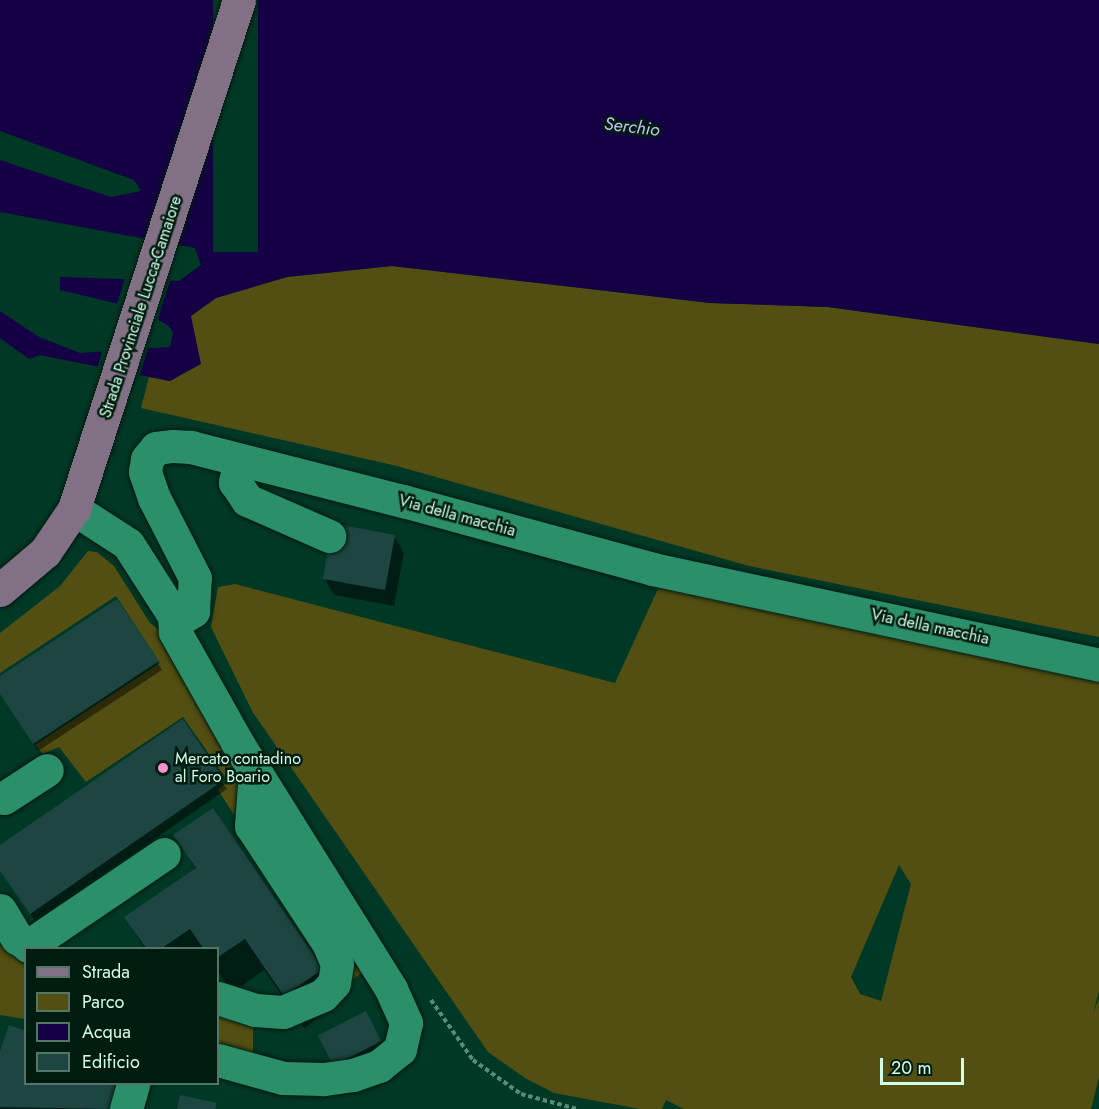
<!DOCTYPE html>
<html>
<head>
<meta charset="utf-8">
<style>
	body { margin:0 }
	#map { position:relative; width:1099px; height:1109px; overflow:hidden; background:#003826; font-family:Jost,sans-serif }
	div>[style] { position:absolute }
	.green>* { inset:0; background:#534f12 }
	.water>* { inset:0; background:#150045 }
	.pier>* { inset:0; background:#003826; transform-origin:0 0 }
	.shadow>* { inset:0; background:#0007 }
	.building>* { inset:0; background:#1d4642; transform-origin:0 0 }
	.path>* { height:4px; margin-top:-2px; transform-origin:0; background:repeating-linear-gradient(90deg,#588b78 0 4.5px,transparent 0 7.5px) }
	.roads { filter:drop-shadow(0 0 2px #001c11) drop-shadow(0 0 2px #001c11) }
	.minor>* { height:33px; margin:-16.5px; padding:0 16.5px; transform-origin:16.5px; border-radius:16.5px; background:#2c8f6c }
	.major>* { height:33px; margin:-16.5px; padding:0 16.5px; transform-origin:16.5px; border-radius:16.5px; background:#827085 }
	.dots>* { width:16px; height:16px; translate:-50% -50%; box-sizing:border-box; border:3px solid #001c11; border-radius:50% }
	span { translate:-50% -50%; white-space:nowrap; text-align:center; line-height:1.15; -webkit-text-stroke:5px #001c11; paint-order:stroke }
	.street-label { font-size:16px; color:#d1fee9 }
	.poi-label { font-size:16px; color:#d1fee9 }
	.left { translate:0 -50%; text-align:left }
	.water-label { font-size:18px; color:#c5c5ef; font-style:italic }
	.legend { position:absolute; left:24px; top:947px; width:195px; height:138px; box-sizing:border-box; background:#001c11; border:2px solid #547667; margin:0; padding:8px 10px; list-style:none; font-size:18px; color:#d1fee9 }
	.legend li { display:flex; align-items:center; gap:12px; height:30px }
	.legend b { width:30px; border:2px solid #547667 }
	.scale { position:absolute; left:880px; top:1058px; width:84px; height:27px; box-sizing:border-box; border:3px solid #d1fee9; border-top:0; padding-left:8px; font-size:18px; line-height:21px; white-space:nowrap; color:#d1fee9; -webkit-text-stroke:4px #001c11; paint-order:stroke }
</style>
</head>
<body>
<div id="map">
	<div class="green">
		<i style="clip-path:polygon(392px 266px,710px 303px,828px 307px,1099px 344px,1099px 637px,749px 566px,397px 466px,141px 408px,149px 377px,170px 381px,191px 316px,216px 298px,287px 277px)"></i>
		<i style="clip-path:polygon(88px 551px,97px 552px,114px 566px,150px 623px,167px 636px,371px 967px,344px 985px,356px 957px,240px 824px,218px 790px,228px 781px,183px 717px,86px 782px,59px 747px,43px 754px,35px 745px,160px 663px,116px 596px,0 673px,0 633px,60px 586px)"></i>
		<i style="clip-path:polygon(evenodd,662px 580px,1099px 678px,1099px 991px,1093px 1014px,1099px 998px,1099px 1077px,1091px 1109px,684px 1109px,666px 1100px,662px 1109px,640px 1109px,554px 1093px,525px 1078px,488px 1052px,252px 711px,211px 627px,218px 587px,235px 584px,615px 683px,662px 580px,899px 865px,911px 884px,881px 1001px,860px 994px,851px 977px,899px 865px)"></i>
		<i style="clip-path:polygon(0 936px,25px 959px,25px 1019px,0 1015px)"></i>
		<i style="clip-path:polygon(218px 1003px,258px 1014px,253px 1031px,253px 1054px,218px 1049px)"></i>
	</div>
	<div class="water">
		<i style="clip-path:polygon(0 0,1099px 0,1099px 344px,828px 307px,710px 303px,392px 266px,287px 277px,216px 298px,191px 316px,201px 364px,170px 381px,40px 355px,29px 359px,0 338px,0 311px,39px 337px,80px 353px,170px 347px,173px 333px,169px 326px,140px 309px,60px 290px,60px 277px,179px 281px,201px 265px,195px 248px,0 212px,0 160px,111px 197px,141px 191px,134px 180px,0 131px)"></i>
	</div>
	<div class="pier">
		<i style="left:213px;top:0;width:45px;height:252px"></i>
		<i style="clip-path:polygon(126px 275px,171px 278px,157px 322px,116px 307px)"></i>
		<i style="clip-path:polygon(149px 345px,139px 378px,97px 369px,103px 348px)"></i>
	</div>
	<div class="shadow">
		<i style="clip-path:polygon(394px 536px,404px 553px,394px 606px,334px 595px,324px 578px)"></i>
		<i style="clip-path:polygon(157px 662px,162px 670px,38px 751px,0 693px,0 678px)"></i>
		<i style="clip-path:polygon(182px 721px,227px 789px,35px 921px,0 870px,0 847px)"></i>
		<i style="clip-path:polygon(175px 835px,322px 970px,340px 1002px,304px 1028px,264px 970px,232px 993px,218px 972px,218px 948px,144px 948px,126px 917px,196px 870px)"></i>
		<i style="clip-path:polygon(375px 1029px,390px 1059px,335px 1065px)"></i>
		<i style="clip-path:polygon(0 1055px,26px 1084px,109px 1084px,122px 1088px,134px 1109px,0 1109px)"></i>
	</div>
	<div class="building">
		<i style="clip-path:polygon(341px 525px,395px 535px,385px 590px,323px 579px,328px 549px,337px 551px)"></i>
		<i style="clip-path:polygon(117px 599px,159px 661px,33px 744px,0 694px,0 676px)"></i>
		<i style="clip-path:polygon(183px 719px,224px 780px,30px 914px,0 871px,0 845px)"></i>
		<i style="clip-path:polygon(213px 808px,323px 969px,284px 996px,245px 939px,218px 957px,218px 948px,203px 948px,190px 929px,162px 948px,146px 948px,124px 917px,196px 868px,173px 835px)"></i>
		<i style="left:366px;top:1011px;width:34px;height:54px;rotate:63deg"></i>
		<i style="clip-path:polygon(9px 1025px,26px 1031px,26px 1084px,113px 1084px,123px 1087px,115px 1109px,0 1107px,0 1051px)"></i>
		<i style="clip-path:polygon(180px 1095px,217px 1103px,215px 1109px,177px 1109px)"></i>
	</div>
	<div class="path">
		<i style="left:431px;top:1000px;width:73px;rotate:55deg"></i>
		<i style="left:473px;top:1060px;width:59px;rotate:35.3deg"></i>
		<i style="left:521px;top:1094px;width:58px;rotate:15deg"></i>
	</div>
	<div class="roads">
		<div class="minor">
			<i style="left:240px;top:460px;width:23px;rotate:103deg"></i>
			<i style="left:235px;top:482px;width:22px;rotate:56deg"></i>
			<i style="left:247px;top:500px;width:90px;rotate:23.7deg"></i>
			<i style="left:74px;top:509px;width:64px;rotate:32.9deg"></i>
			<i style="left:128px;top:544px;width:85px;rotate:57.4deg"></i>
			<i style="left:174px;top:616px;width:9px;rotate:6deg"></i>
			<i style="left:183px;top:617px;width:12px;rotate:-31deg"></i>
			<i style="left:193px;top:611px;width:33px;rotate:-87deg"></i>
			<i style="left:195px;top:578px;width:90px;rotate:-117.1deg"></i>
			<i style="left:154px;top:498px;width:28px;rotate:-109deg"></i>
			<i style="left:145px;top:472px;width:13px;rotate:-81deg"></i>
			<i style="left:147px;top:459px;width:14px;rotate:-51deg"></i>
			<i style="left:156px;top:448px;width:17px;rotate:-7deg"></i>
			<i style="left:173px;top:446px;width:18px;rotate:3deg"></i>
			<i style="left:191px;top:447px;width:219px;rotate:14.3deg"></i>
			<i style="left:403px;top:501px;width:259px;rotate:15.2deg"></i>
			<i style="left:653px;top:569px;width:456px;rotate:12.1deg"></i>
			<i style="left:174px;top:616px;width:16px;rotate:86deg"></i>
			<i style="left:175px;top:632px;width:129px;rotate:60.6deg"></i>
			<i style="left:238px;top:744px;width:289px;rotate:58deg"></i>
			<i style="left:391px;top:989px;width:37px;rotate:66deg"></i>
			<i style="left:406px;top:1023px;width:27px;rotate:103deg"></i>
			<i style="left:400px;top:1049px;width:27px;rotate:141deg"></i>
			<i style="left:379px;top:1066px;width:28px;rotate:161deg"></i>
			<i style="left:353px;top:1075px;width:30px;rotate:172deg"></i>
			<i style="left:323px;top:1079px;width:40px;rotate:-178.6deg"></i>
			<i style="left:283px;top:1078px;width:67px;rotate:-164.5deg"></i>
			<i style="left:4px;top:798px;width:51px;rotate:-33.1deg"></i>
			<i style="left:0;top:910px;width:33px;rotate:59deg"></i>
			<i style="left:17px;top:938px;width:19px;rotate:32deg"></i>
			<i style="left:28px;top:946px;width:164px;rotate:-34.1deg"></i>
			<i style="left:218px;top:998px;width:39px;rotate:18deg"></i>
			<i style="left:255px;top:1010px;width:28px;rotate:4deg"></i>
			<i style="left:283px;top:1012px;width:43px;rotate:-23deg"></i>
			<i style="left:323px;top:995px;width:16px;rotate:-47deg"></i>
			<i style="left:334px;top:983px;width:19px;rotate:-81deg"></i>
			<i style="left:337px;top:964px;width:23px;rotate:-113deg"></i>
			<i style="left:328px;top:943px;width:140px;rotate:-123.3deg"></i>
			<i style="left:251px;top:826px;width:54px;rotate:-85.8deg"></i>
			<i style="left:126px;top:1109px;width:26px;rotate:-74deg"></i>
		</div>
		<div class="major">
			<i style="left:0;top:590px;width:59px;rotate:-40.2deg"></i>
			<i style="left:45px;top:552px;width:52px;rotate:-56deg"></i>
			<i style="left:74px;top:509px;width:535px;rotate:-72.04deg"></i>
		</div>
	</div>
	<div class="dots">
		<i style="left:163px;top:768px;background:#f890cc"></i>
	</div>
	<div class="street-label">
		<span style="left:141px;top:307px;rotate:-72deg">Strada Provinciale Lucca-Camaiore</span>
		<span style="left:457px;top:516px;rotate:15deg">Via della macchia</span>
		<span style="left:930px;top:627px;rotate:12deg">Via della macchia</span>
	</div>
	<div class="poi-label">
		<span class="left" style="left:175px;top:768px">Mercato contadino<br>al Foro Boario</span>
	</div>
	<div class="water-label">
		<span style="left:632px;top:127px;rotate:7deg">Serchio</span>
	</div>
	<ul class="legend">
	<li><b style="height:8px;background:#827085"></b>Strada</li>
	<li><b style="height:16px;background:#534f12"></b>Parco</li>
	<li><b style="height:16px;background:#150045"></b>Acqua</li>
	<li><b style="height:16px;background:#1d4642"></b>Edificio</li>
	</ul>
	<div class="scale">20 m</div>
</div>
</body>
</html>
